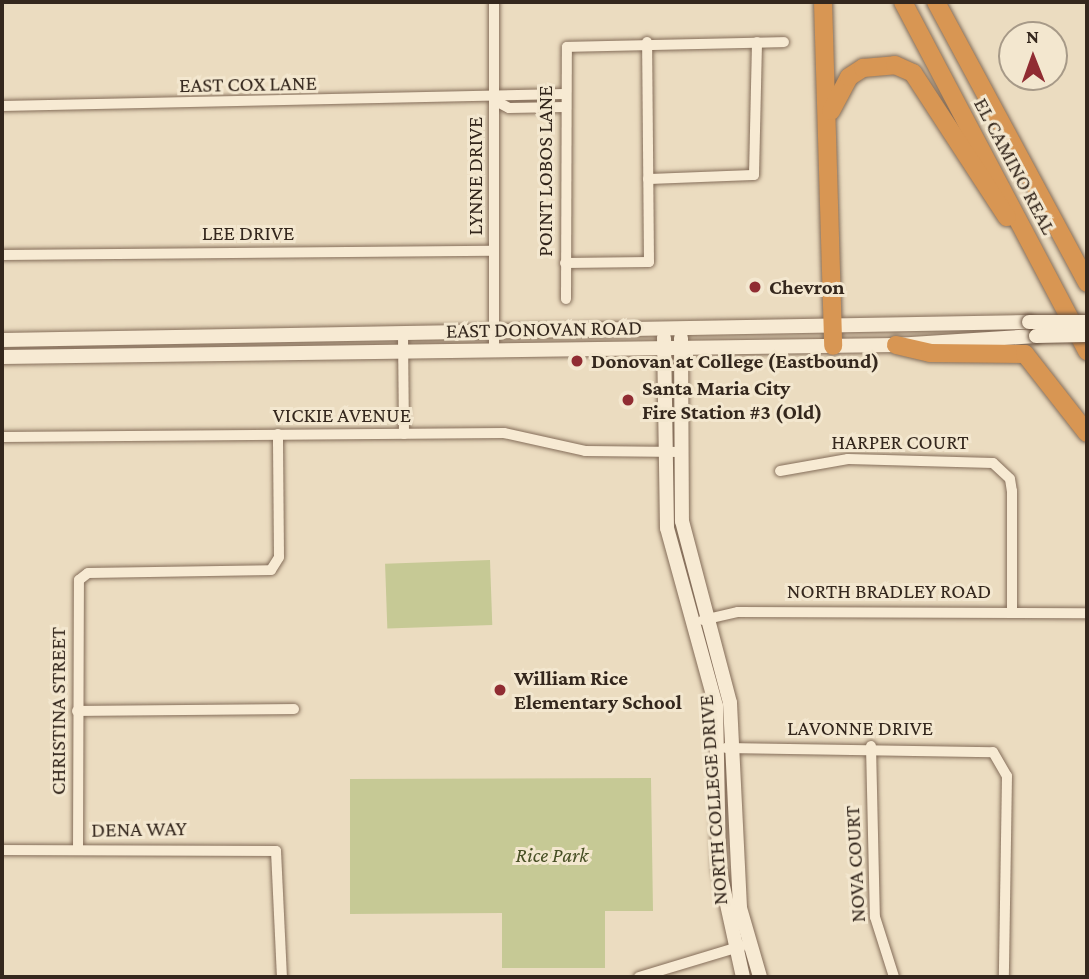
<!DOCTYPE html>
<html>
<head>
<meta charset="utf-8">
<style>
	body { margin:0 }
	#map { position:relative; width:1089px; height:979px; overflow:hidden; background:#ebdcc0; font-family:"Crimson Pro",serif }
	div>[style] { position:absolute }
	.green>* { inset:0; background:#c6c995; transform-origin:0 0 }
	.roads { filter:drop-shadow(0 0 2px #846d59) drop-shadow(0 0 2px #846d59) }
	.street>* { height:10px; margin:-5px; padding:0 5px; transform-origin:5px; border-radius:5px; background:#f7ead3 }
	.secondary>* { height:14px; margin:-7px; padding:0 7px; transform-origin:7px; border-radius:7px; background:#f7ead3 }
	.highway>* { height:18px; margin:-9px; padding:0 9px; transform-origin:9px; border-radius:9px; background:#d89653 }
	.bridges { filter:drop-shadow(0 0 2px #654e3c) drop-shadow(0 0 2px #654e3c) }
	.secondary-bridge>* { height:14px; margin:-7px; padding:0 7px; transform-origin:7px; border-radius:7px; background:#f7ead3 }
	.dots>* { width:19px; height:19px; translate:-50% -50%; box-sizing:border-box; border:4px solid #f3e7cf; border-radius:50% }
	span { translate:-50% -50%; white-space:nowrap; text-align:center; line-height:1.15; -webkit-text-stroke:6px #f3e7cf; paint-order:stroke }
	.street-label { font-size:21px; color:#34271d }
	.poi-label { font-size:21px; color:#34271d; font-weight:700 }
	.left { translate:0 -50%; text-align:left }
	.park-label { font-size:21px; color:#474f24; font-style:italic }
	.frame { position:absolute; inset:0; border:4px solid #34271d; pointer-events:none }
	.north { position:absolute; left:998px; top:21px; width:70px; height:70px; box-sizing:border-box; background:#f3e7cf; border:2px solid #a79a88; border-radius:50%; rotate:359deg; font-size:19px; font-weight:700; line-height:28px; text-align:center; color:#34271d }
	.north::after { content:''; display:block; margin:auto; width:24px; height:32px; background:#902c32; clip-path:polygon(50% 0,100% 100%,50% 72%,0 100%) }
</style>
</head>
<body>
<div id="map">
	<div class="green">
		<i style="left:490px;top:560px;width:65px;height:105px;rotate:88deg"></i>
		<i style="clip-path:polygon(651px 778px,653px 911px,605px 911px,605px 968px,502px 968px,502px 913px,350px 914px,350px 779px)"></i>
	</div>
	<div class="roads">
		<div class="street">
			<i style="left:494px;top:2px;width:349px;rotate:90deg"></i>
			<i style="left:494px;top:100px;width:17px;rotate:28deg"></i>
			<i style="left:509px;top:108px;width:55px;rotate:-1deg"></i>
			<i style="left:2px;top:106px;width:562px;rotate:-1.22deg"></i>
			<i style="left:648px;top:179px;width:106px;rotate:-2.2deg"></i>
			<i style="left:754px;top:175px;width:133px;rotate:-88.7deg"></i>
			<i style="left:2px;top:255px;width:491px;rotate:-0.5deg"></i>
			<i style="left:565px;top:263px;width:84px;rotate:-0.7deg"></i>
			<i style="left:649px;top:262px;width:220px;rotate:-90.5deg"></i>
			<i style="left:566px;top:299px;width:252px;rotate:-89.8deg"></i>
			<i style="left:567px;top:47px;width:217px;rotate:-1.3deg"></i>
			<i style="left:403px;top:336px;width:98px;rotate:89.4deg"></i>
			<i style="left:2px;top:437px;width:502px;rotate:-0.46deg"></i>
			<i style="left:504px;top:433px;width:83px;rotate:12.5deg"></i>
			<i style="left:585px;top:451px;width:96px;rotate:0.6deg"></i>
			<i style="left:780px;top:471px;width:69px;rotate:-10deg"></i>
			<i style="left:848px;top:459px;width:145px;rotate:1.6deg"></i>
			<i style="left:993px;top:463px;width:23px;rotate:43deg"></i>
			<i style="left:1010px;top:479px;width:12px;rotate:81deg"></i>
			<i style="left:1012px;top:491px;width:119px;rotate:90deg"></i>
			<i style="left:703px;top:620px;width:36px;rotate:-13deg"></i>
			<i style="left:738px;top:612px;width:349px;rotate:0.2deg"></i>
			<i style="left:77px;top:711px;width:217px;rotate:-0.5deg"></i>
			<i style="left:871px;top:746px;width:171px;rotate:88.7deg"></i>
			<i style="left:875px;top:917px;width:63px;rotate:72.4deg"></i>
			<i style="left:726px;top:748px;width:267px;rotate:0.9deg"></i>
			<i style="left:993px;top:752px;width:28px;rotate:60deg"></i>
			<i style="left:1007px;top:776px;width:201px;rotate:90.9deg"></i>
			<i style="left:78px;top:849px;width:269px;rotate:-89.8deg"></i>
			<i style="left:79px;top:580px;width:11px;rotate:-38deg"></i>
			<i style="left:88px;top:573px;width:183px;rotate:-0.9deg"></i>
			<i style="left:271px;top:570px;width:15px;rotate:-58deg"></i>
			<i style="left:279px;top:557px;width:123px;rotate:-90.5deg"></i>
			<i style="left:2px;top:850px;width:274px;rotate:0.2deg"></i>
			<i style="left:276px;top:851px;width:126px;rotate:87.3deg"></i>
			<i style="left:639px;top:977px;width:108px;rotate:-16.8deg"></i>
		</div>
		<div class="secondary">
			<i style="left:664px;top:338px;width:190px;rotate:89.1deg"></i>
			<i style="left:667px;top:528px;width:185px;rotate:74.6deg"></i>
			<i style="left:716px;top:706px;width:162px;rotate:88.9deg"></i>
			<i style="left:719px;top:868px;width:112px;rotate:77.6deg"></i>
			<i style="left:681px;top:338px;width:183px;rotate:89.7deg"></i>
			<i style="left:682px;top:521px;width:188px;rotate:75.2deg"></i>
			<i style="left:730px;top:703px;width:205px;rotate:87.2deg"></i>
			<i style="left:740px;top:908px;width:72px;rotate:73.8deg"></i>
			<i style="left:2px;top:340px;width:1027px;rotate:-1deg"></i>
			<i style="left:2px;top:357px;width:894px;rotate:-0.77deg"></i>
			<i style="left:896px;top:345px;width:140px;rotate:-3.7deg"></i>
		</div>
		<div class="highway">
			<i style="left:823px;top:2px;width:344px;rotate:88.3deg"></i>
			<i style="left:903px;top:2px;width:395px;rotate:62.2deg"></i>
			<i style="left:936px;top:2px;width:319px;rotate:61.7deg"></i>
			<i style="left:831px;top:111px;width:38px;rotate:-62deg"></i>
			<i style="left:849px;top:77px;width:17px;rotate:-33deg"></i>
			<i style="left:863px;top:68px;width:32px;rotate:-5deg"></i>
			<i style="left:895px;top:65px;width:20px;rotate:24deg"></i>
			<i style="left:913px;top:73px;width:172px;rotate:56.9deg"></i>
			<i style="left:896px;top:345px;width:35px;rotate:13deg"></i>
			<i style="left:930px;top:353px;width:95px;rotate:0.6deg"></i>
			<i style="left:1025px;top:354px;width:100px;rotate:51.9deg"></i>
		</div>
	</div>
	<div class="bridges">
		<div class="secondary-bridge">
			<i style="left:1029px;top:322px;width:58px"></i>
			<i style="left:1036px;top:336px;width:51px;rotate:-1.1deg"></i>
		</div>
	</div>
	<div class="dots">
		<i style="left:755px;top:287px;background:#902c32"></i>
		<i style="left:577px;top:361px;background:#902c32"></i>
		<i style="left:628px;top:400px;background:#902c32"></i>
		<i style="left:500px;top:690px;background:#902c32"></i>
	</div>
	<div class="street-label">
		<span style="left:248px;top:84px;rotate:-1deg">EAST COX LANE</span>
		<span style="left:1015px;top:166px;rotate:62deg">EL CAMINO REAL</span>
		<span style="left:545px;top:171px;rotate:-90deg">POINT LOBOS LANE</span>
		<span style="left:475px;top:176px;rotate:-90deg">LYNNE DRIVE</span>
		<span style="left:248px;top:233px">LEE DRIVE</span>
		<span style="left:544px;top:329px;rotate:-1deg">EAST DONOVAN ROAD</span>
		<span style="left:342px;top:415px">VICKIE AVENUE</span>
		<span style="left:900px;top:442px">HARPER COURT</span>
		<span style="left:889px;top:591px">NORTH BRADLEY ROAD</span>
		<span style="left:58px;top:711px;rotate:-90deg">CHRISTINA STREET</span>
		<span style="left:860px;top:728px">LAVONNE DRIVE</span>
		<span style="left:713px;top:800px;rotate:-94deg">NORTH COLLEGE DRIVE</span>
		<span style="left:139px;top:829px;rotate:-1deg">DENA WAY</span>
		<span style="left:855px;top:864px;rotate:-93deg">NOVA COURT</span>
	</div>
	<div class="poi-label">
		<span class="left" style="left:769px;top:287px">Chevron</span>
		<span class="left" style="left:591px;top:361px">Donovan at College (Eastbound)</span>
		<span class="left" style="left:642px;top:400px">Santa Maria City<br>Fire Station #3 (Old)</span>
		<span class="left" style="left:514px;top:690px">William Rice<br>Elementary School</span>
	</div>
	<div class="park-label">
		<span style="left:552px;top:855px">Rice Park</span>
	</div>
	<div class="frame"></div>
	<div class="north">N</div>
</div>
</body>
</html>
